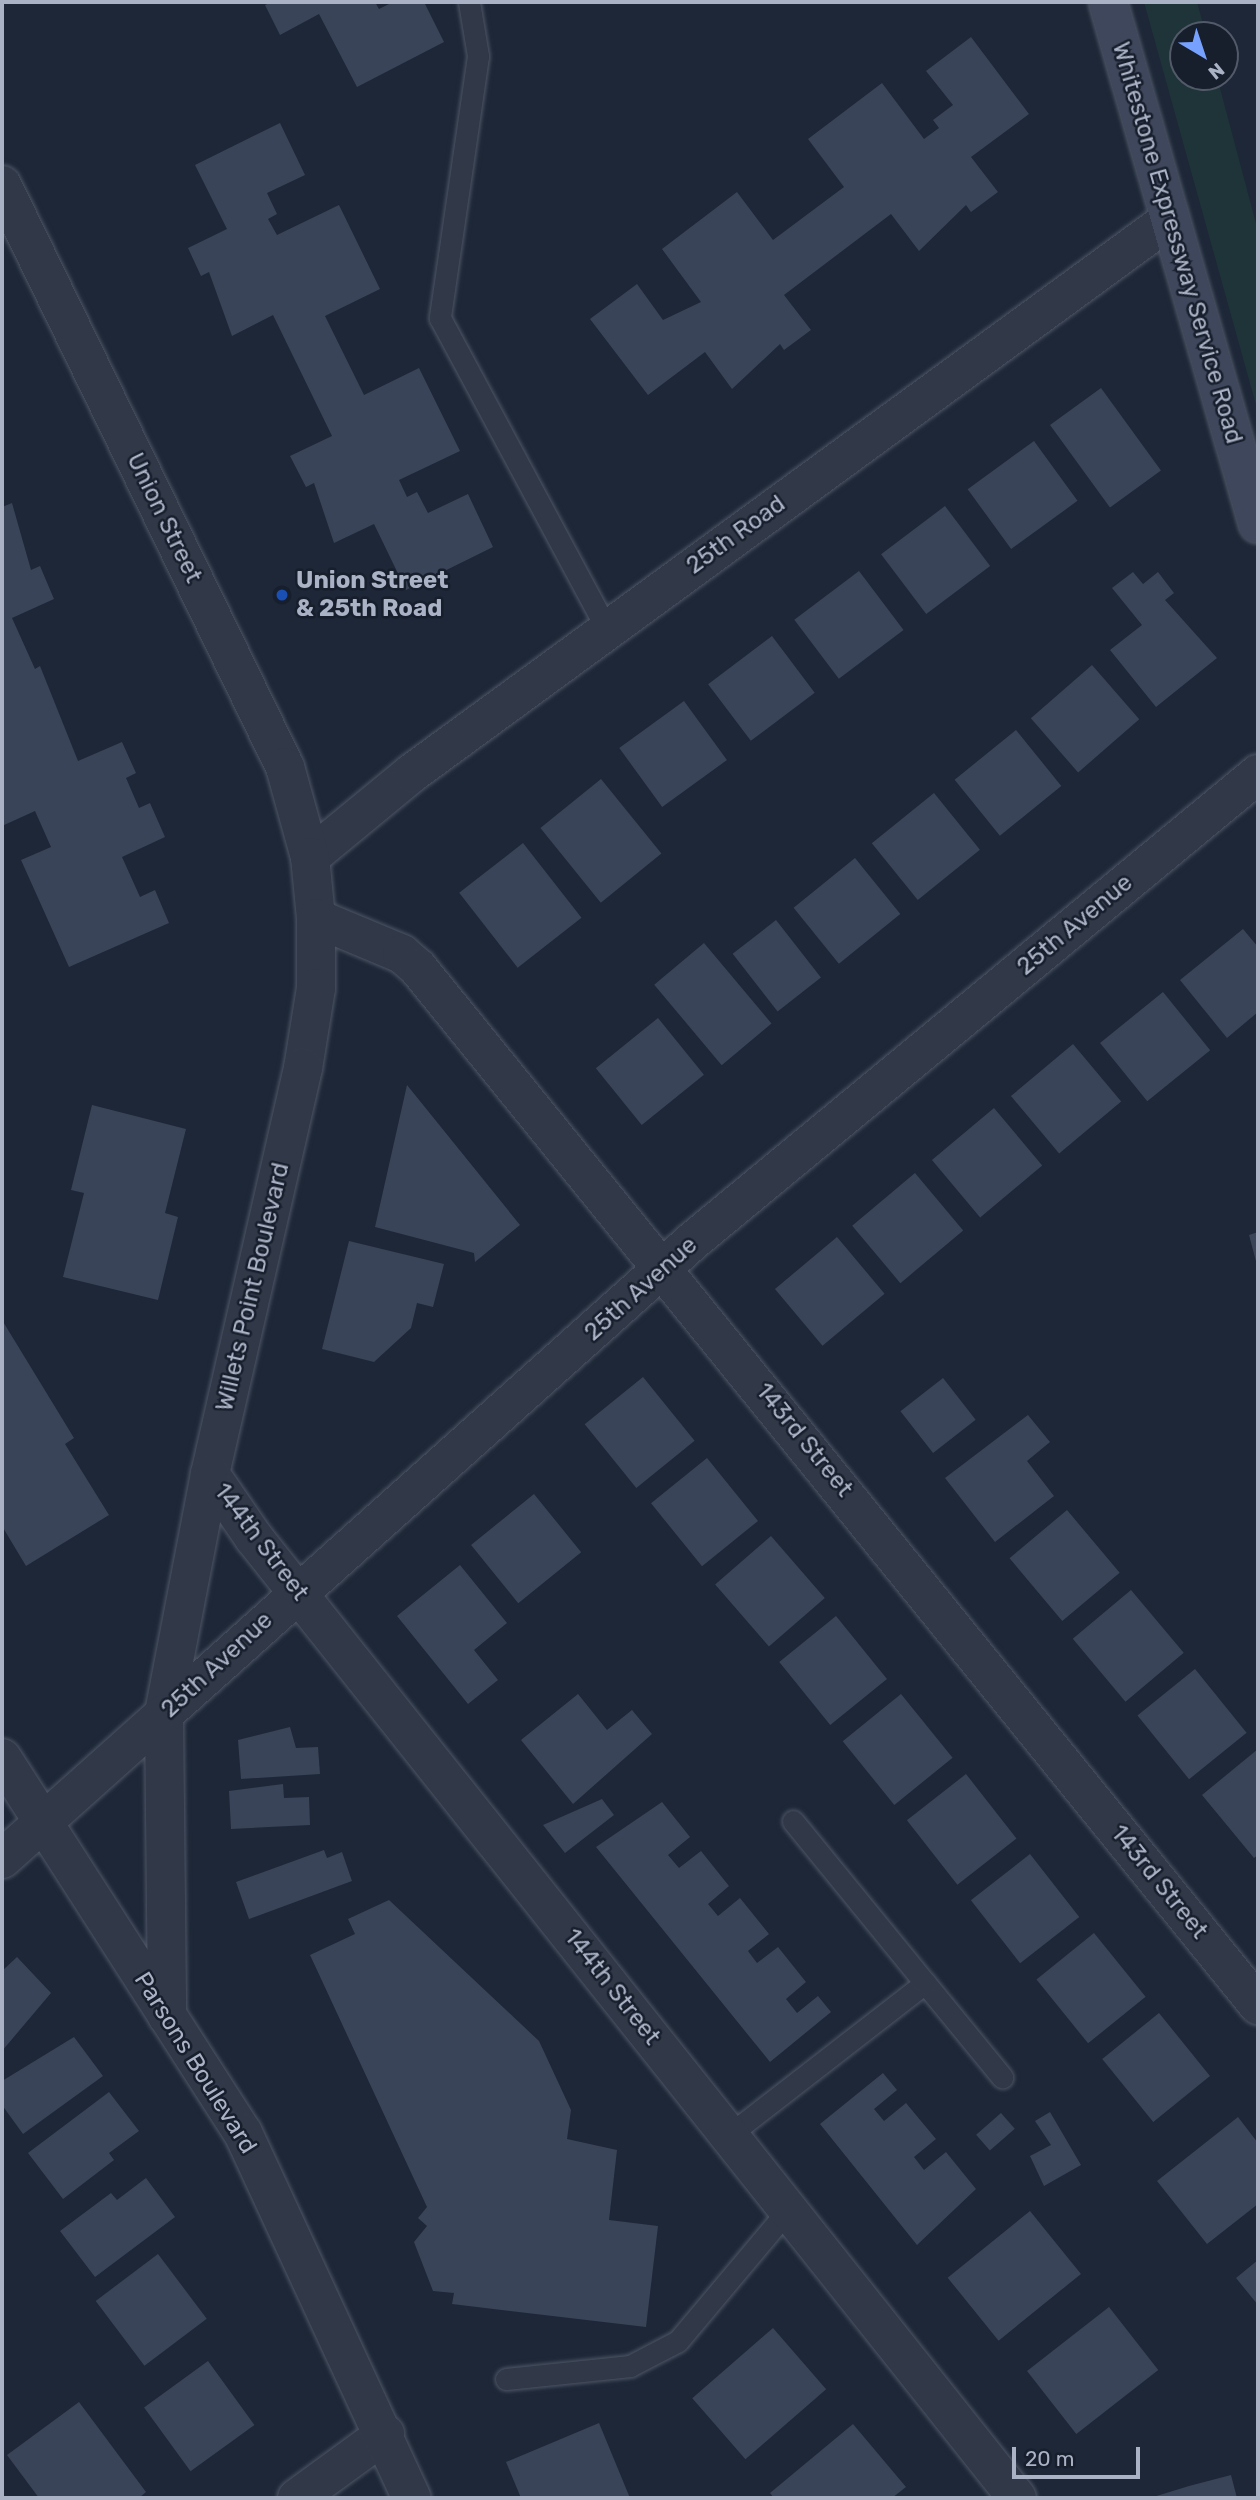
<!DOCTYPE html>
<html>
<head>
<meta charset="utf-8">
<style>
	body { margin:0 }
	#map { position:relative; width:1260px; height:2500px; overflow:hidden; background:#1d2737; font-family:Rubik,sans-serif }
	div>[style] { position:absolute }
	.green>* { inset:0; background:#1f3438 }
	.building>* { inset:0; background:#394458; transform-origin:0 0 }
	.roads { filter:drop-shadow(0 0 2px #4e5666) drop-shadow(0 0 2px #4e5666) }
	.service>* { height:21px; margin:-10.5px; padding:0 10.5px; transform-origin:10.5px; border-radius:10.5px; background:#313948 }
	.minor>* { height:38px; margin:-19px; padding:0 19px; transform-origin:19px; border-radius:19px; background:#313948 }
	.tertiary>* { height:38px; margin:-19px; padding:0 19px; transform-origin:19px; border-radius:19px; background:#313948 }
	.secondary>* { height:38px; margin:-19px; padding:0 19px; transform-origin:19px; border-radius:19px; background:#3e475b }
	.dots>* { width:19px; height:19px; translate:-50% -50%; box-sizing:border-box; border:4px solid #171e2c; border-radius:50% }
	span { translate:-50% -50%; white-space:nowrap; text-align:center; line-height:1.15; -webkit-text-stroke:5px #171e2c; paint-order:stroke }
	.street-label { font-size:24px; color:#aab3c5 }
	.poi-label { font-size:24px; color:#aab3c5; font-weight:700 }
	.left { translate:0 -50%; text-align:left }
	.frame { position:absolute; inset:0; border:4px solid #aab3c5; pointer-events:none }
	.north { position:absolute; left:1169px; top:21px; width:70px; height:70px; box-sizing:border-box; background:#171e2c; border:2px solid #525a69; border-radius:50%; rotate:141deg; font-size:19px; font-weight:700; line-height:28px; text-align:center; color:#aab3c5 }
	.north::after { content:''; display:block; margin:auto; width:24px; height:32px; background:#76a1ff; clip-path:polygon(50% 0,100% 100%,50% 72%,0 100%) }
	.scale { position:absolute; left:1012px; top:2447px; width:128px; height:32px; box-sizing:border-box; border:4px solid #aab3c5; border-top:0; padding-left:9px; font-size:21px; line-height:24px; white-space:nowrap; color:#aab3c5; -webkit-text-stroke:5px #171e2c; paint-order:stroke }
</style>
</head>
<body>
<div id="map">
	<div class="green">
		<i style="clip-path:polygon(1144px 2px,1197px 2px,1206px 35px,1183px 35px,1183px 77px,1217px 77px,1258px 231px,1258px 412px)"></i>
	</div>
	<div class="building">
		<i style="clip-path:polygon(272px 2px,375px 2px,379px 9px,393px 2px,424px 2px,444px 42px,357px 87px,319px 14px,280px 35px,265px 5px)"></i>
		<i style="clip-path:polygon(971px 37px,1029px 114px,971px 157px,998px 192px,971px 212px,966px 205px,919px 251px,891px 214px,784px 295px,811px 330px,784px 350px,780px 344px,732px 389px,705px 352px,648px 395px,590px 319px,637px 284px,663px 320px,701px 302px,662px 249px,737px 192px,773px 240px,844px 187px,808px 139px,882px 83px,924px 139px,939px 128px,933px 120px,953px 105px,926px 71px)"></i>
		<i style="clip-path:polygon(280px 123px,305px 175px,267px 193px,277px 214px,268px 219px,277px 235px,339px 205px,380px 289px,325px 316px,364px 395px,419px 368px,460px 451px,399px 480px,407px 497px,417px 492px,428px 513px,468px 494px,493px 547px,406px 590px,374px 524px,334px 543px,314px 483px,306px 487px,290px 456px,332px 436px,273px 315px,232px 336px,209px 272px,201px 276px,188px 248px,227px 229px,195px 165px)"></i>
		<i style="left:1101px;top:388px;width:102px;height:63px;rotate:54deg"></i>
		<i style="left:1034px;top:441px;width:74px;height:82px;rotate:54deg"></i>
		<i style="clip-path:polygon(12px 503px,31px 570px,40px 566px,54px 599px,12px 618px,35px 669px,40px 666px,78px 761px,122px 742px,136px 773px,126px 778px,139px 808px,150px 803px,165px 837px,122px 857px,140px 897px,155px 890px,169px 923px,69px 967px,21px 860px,51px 847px,35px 811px,2px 826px,2px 507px)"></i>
		<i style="left:945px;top:506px;width:75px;height:80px;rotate:53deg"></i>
		<i style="left:859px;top:571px;width:74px;height:81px;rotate:53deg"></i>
		<i style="clip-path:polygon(1133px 572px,1143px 584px,1158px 572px,1174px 593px,1165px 600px,1217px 658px,1156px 707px,1110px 650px,1142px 625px,1112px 588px)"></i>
		<i style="left:772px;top:636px;width:71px;height:80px;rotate:53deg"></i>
		<i style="left:1092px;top:665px;width:72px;height:81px;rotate:49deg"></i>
		<i style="left:684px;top:701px;width:73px;height:80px;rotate:54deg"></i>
		<i style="left:1016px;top:730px;width:72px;height:79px;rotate:51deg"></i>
		<i style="left:601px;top:779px;width:96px;height:78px;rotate:51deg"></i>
		<i style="left:934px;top:793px;width:73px;height:80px;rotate:51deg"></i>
		<i style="left:523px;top:843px;width:95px;height:81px;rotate:52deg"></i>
		<i style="left:855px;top:858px;width:72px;height:79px;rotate:51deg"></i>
		<i style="left:776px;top:920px;width:73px;height:55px;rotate:52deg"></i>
		<i style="clip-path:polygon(1243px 929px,1258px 947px,1258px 1012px,1227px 1038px,1180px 980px)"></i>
		<i style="left:704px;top:943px;width:105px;height:65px;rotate:50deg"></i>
		<i style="left:1163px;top:992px;width:75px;height:81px;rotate:51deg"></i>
		<i style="left:658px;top:1018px;width:73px;height:80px;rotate:51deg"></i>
		<i style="left:1073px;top:1044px;width:75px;height:81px;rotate:50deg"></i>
		<i style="clip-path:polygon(407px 1085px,520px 1225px,475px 1262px,474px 1253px,375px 1227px)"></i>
		<i style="clip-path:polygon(92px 1105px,186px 1129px,165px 1213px,178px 1217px,158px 1300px,63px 1277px,84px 1193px,71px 1190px)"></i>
		<i style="left:994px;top:1108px;width:75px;height:81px;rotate:50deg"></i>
		<i style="left:915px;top:1173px;width:75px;height:82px;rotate:50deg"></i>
		<i style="clip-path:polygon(1258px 1232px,1258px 1265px,1257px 1265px,1249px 1235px)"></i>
		<i style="left:837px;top:1237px;width:74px;height:81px;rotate:50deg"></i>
		<i style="clip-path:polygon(349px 1241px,444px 1264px,433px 1307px,417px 1303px,411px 1328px,374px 1362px,322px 1349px)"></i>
		<i style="clip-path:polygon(2px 1320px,74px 1438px,65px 1444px,109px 1515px,26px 1566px,2px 1526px)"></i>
		<i style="left:643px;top:1377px;width:82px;height:75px;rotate:51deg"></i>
		<i style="left:943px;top:1378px;width:53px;height:54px;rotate:52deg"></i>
		<i style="clip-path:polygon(1028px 1415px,1050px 1442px,1027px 1461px,1054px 1496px,995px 1542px,945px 1478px)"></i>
		<i style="left:707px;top:1458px;width:81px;height:72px;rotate:51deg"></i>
		<i style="left:534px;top:1494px;width:75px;height:81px;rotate:51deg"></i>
		<i style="left:1067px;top:1510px;width:82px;height:75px;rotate:50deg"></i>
		<i style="left:771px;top:1536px;width:82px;height:74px;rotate:49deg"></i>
		<i style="clip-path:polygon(460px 1565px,507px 1623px,474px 1650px,498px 1680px,468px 1704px,397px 1616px)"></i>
		<i style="left:1131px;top:1590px;width:82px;height:76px;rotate:50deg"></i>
		<i style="left:836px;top:1616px;width:81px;height:73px;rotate:51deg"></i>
		<i style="left:1195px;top:1669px;width:82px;height:74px;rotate:51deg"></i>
		<i style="clip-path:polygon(578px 1694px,607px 1730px,632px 1710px,652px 1734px,573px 1804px,521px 1740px)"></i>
		<i style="left:901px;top:1694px;width:82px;height:75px;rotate:51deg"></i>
		<i style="clip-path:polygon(290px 1727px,296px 1748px,318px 1747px,320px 1774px,241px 1779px,238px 1740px)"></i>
		<i style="clip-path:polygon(1258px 1749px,1258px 1855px,1254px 1858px,1202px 1795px)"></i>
		<i style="left:966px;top:1774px;width:82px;height:75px;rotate:52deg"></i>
		<i style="clip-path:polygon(283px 1784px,284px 1798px,309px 1797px,310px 1825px,231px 1829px,229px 1791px)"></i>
		<i style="clip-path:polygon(602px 1799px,614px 1815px,565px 1853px,543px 1825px)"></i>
		<i style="clip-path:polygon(662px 1802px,690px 1837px,668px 1855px,679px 1868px,701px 1851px,729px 1886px,708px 1904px,718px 1916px,740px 1898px,769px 1934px,748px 1951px,757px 1963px,778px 1947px,806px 1982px,786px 1999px,797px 2013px,818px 1996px,831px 2012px,770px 2062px,596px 1847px)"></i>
		<i style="clip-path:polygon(324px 1850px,327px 1858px,342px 1852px,352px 1881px,249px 1919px,236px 1882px)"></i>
		<i style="left:1030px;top:1854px;width:80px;height:75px;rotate:52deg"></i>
		<i style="clip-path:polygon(389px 1900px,539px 2041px,571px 2110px,567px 2139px,617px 2150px,609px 2220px,658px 2226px,646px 2327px,452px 2304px,454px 2293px,433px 2291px,414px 2242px,427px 2226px,418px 2218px,427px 2207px,310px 1955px,355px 1934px,348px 1919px)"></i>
		<i style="left:1094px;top:1933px;width:82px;height:74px;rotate:51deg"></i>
		<i style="clip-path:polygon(17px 1957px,51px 1993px,2px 2051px,2px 1971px)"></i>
		<i style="left:1159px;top:2013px;width:81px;height:73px;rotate:51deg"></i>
		<i style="clip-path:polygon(74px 2037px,103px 2076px,23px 2134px,2px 2105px,2px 2081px)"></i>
		<i style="clip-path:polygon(883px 2073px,897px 2090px,874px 2109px,884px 2121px,906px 2103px,936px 2139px,914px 2157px,924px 2170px,946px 2152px,976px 2189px,917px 2245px,820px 2124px)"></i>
		<i style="clip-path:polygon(109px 2092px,139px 2131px,109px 2153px,114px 2160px,63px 2199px,28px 2153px)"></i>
		<i style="clip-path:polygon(1050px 2112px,1081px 2165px,1044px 2186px,1030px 2156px,1051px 2145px,1035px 2121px)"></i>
		<i style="left:1001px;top:2113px;width:21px;height:33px;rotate:49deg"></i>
		<i style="clip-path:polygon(1238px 2117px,1258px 2143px,1258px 2204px,1207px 2244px,1157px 2181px)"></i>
		<i style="clip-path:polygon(146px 2178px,175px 2217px,95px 2277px,60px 2231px,111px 2193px,117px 2200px)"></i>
		<i style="left:1030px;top:2211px;width:81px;height:106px;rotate:51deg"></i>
		<i style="left:158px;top:2254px;width:81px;height:78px;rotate:53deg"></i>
		<i style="clip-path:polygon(1258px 2260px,1258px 2305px,1236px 2278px)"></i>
		<i style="left:1109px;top:2307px;width:80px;height:104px;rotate:52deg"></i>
		<i style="left:773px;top:2328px;width:81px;height:107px;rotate:49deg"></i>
		<i style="left:208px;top:2361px;width:79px;height:79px;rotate:54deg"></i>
		<i style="clip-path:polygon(79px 2402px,146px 2492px,139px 2498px,39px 2498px,7px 2455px)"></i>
		<i style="clip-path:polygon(599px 2423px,630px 2498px,521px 2498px,506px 2462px)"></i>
		<i style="clip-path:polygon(853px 2424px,906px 2487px,892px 2498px,774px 2498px,770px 2493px)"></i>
		<i style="clip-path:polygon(1231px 2475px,1237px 2498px,1150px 2498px,1189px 2486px)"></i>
	</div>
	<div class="roads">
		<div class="service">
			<i style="left:469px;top:2px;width:55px;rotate:80.5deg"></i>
			<i style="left:478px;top:56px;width:265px;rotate:98.3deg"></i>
			<i style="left:440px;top:318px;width:354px;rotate:61.8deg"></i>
			<i style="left:925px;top:1983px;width:122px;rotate:50.7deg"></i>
			<i style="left:729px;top:2135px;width:248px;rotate:-37.8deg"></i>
			<i style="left:925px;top:1983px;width:209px;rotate:-129.2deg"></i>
			<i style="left:506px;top:2379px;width:125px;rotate:-6deg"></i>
			<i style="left:630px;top:2366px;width:54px;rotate:-27.5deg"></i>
			<i style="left:678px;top:2341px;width:171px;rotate:-50deg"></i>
		</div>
		<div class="minor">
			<i style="left:310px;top:857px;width:132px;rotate:-39.5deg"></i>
			<i style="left:412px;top:773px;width:937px;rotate:-36.15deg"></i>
			<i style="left:316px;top:918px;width:93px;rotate:22.7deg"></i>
			<i style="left:402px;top:954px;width:21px;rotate:41deg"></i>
			<i style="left:418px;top:968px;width:1335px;rotate:50.99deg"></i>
			<i style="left:210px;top:1474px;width:78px;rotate:55.5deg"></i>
			<i style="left:254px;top:1538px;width:1226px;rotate:51.52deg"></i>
			<i style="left:164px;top:1714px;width:711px;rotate:-41.81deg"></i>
			<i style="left:694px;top:1240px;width:732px;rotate:-39.56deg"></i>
			<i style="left:297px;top:2498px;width:109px;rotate:-36deg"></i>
		</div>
		<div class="tertiary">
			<i style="left:2px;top:185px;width:647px;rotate:64.07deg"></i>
			<i style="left:285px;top:767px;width:93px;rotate:74.5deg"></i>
			<i style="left:310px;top:857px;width:61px;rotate:84.4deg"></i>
			<i style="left:316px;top:918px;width:70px;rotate:90deg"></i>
			<i style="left:316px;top:988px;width:81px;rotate:99.2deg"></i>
			<i style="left:303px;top:1068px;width:417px;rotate:102.9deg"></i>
			<i style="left:210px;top:1474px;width:244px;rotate:100.9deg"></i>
			<i style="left:164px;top:1714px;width:302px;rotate:89.4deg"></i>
			<i style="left:2px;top:1758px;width:446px;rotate:57.3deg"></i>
			<i style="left:243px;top:2133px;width:402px;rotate:65.2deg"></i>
			<i style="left:2px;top:1859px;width:217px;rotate:-41.8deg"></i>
		</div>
		<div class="secondary">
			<i style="left:1108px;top:2px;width:543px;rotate:73.97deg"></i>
		</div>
	</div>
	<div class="dots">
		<i style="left:282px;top:595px;background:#1a4fb4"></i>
	</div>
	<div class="street-label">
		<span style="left:1177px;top:243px;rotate:74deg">Whitestone Expressway Service Road</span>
		<span style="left:164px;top:518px;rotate:64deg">Union Street</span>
		<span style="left:736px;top:535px;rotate:-36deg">25th Road</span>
		<span style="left:1075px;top:925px;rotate:-40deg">25th Avenue</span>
		<span style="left:253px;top:1287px;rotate:-77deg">Willets Point Boulevard</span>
		<span style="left:641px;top:1289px;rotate:-42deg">25th Avenue</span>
		<span style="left:804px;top:1440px;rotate:51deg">143rd Street</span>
		<span style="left:261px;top:1542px;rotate:53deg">144th Street</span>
		<span style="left:217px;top:1665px;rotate:-43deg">25th Avenue</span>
		<span style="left:1159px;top:1882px;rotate:51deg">143rd Street</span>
		<span style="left:612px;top:1987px;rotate:52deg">144th Street</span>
		<span style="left:195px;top:2063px;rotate:58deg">Parsons Boulevard</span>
	</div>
	<div class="poi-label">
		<span class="left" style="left:296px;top:595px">Union Street<br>&amp; 25th Road</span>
	</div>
	<div class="frame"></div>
	<div class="north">N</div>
	<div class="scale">20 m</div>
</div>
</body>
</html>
